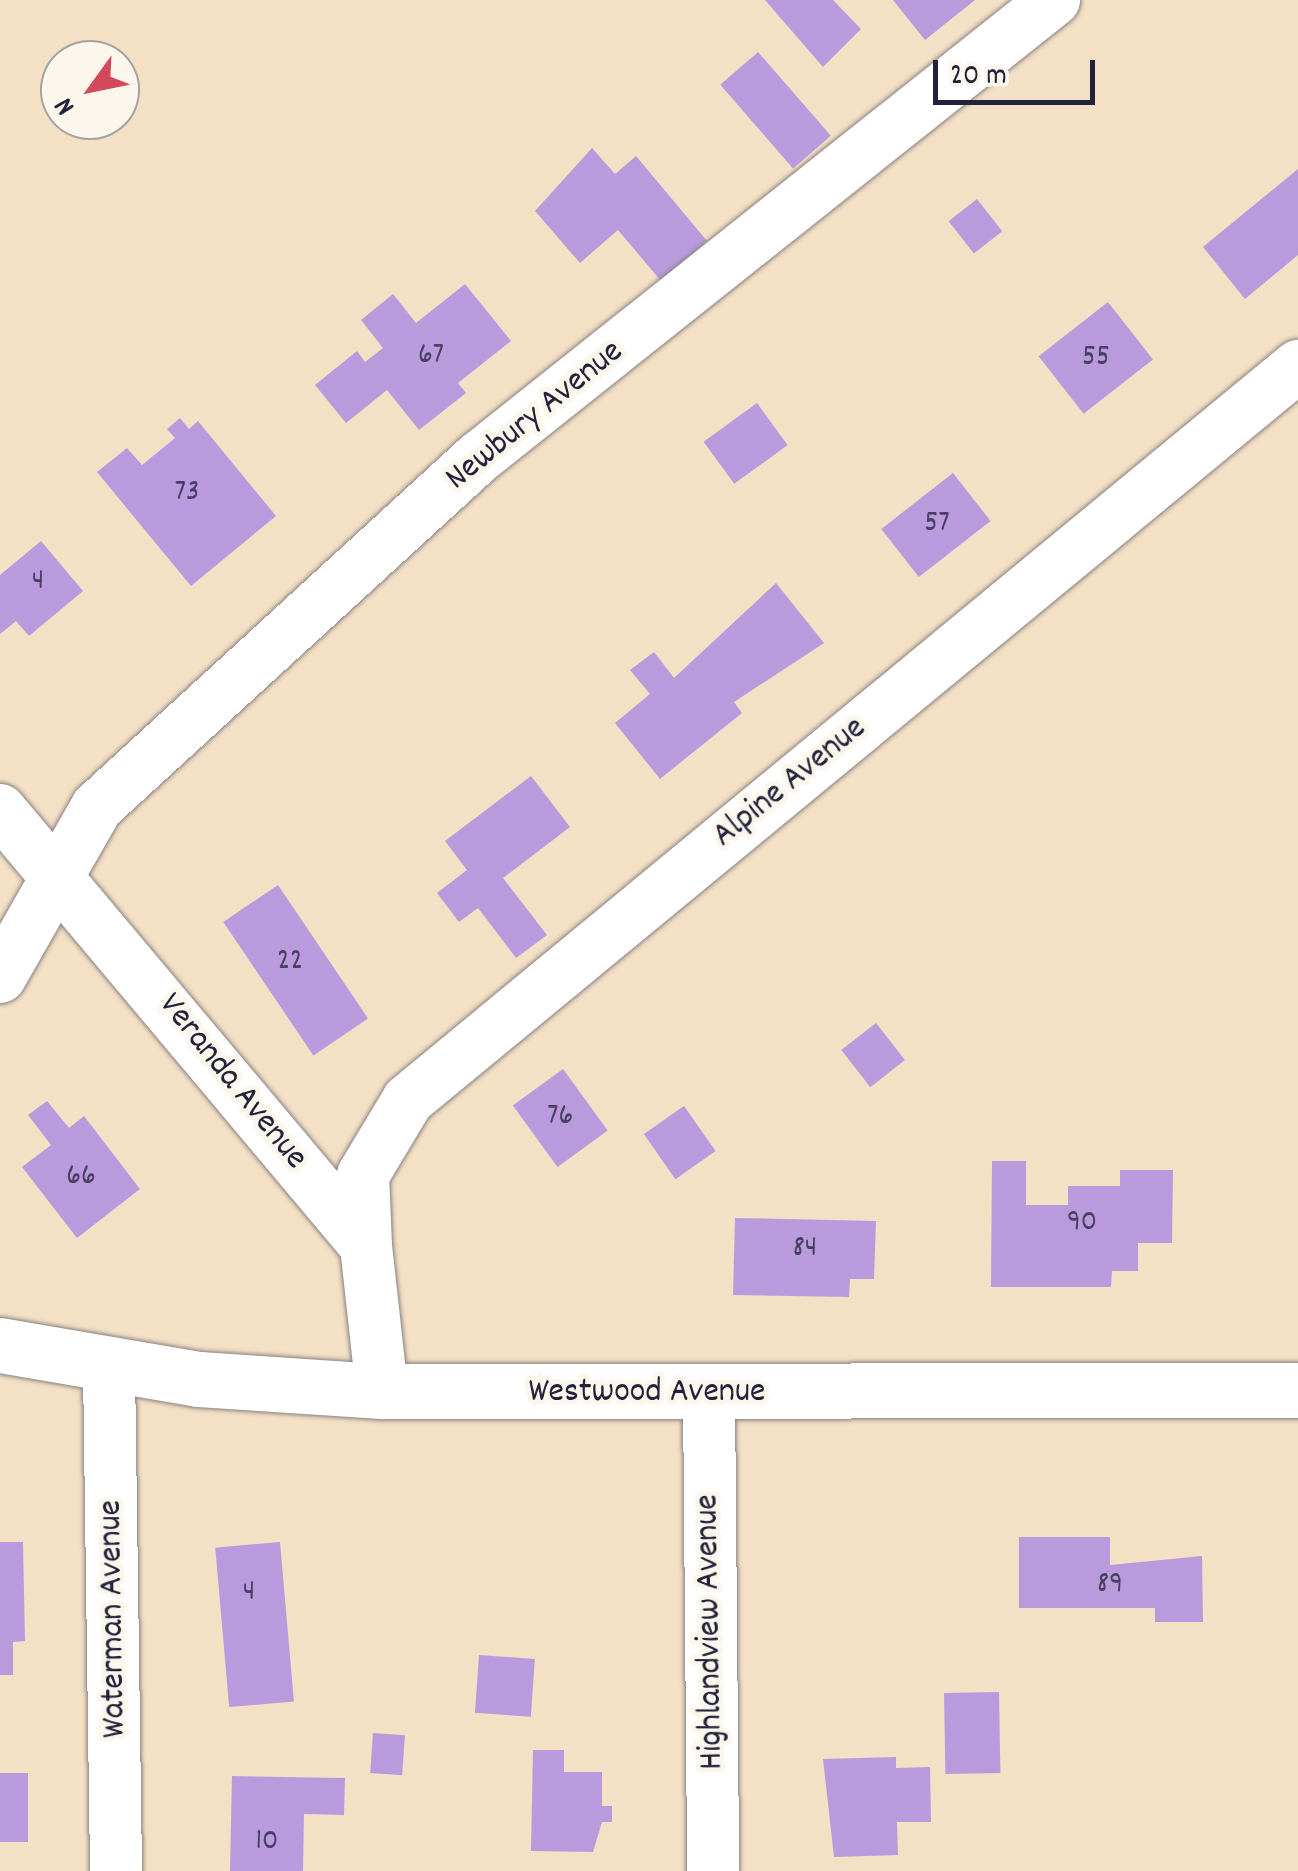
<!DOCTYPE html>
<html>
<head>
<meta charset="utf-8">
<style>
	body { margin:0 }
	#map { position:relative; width:1298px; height:1871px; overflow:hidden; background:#f3e0c5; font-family:Dekko,sans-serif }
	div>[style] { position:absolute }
	.building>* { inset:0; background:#b99bdd; transform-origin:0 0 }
	.roads { filter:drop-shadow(0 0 2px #8a8180) drop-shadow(0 0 2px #8a8180) }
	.street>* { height:52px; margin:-26px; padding:0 26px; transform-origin:26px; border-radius:26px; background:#fff }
	.secondary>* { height:55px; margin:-27.5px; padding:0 27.5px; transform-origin:27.5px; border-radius:27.5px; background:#fff }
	span { translate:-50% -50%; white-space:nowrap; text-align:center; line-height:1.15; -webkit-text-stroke:10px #fbf7ec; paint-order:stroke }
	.number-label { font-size:30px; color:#484064 }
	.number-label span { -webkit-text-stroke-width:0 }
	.street-label { font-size:35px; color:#22223b }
	.north { position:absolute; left:40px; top:40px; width:100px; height:100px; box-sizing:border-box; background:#fbf7ec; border:2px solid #a4a2a5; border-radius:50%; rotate:237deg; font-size:28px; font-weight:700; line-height:40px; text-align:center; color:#22223b }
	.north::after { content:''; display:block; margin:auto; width:35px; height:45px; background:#d1495b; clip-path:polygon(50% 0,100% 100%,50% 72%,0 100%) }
	.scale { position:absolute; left:933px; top:60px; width:162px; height:45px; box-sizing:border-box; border:5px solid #22223b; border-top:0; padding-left:12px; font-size:30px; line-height:35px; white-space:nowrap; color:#22223b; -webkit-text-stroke:8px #fbf7ec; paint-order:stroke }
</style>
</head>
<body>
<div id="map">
	<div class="building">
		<i style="clip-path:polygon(765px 0,833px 0,861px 29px,823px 67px)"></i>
		<i style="clip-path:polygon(893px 0,975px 0,925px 40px)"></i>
		<i style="left:758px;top:52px;width:111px;height:50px;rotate:49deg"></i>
		<i style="clip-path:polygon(592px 148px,615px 174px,636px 156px,707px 241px,661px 281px,618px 230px,580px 263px,535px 211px)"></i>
		<i style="clip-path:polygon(1298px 169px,1298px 255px,1245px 299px,1203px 247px)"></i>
		<i style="left:977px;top:199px;width:41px;height:36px;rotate:52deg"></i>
		<i style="clip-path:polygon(465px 284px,511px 341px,458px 383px,466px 393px,419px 430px,387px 390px,346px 423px,315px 385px,357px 351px,365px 362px,383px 348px,361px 320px,393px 294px,416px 323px)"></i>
		<i style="left:1108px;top:302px;width:73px;height:88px;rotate:52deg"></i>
		<i style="left:757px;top:403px;width:52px;height:66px;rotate:54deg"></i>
		<i style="clip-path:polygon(180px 418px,189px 429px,198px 421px,276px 516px,191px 586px,97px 472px,127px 448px,142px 465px,175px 438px,167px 429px)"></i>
		<i style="left:953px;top:473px;width:61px;height:91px;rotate:52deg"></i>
		<i style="clip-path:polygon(41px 541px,83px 591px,29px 636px,16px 621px,0 634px,0 575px)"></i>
		<i style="clip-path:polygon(776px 583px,824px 643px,734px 702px,742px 713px,660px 779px,615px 723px,650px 694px,630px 670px,654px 652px,674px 678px)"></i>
		<i style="clip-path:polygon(531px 776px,570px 827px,503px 878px,547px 935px,516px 958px,478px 908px,459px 922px,437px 893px,467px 870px,445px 841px)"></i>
		<i style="left:278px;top:885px;width:161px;height:66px;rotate:56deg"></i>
		<i style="left:876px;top:1023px;width:47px;height:44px;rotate:52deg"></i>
		<i style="left:563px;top:1069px;width:76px;height:62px;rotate:54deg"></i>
		<i style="clip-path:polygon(47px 1101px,69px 1128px,84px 1116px,140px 1189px,77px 1238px,22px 1167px,51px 1145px,28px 1115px)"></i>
		<i style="left:684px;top:1106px;width:55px;height:49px;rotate:55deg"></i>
		<i style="clip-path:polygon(992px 1161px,1026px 1161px,1026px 1205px,1068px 1205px,1068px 1186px,1120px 1186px,1120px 1170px,1173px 1170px,1172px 1243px,1138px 1243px,1138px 1271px,1112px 1271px,1111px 1287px,991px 1287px)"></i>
		<i style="clip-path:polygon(735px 1218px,876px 1221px,874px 1279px,850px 1279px,849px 1297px,733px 1295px)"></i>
		<i style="clip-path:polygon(1019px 1537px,1110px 1537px,1110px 1565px,1202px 1556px,1203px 1622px,1155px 1622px,1155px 1608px,1019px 1608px)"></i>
		<i style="clip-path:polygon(0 1542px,23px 1542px,25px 1641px,13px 1642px,13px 1675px,0 1675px)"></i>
		<i style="left:280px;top:1542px;width:160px;height:65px;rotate:85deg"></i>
		<i style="left:479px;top:1655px;width:56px;height:58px;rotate:4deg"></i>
		<i style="left:999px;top:1692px;width:81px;height:55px;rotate:89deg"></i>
		<i style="left:373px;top:1733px;width:32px;height:40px;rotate:4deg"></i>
		<i style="clip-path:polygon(533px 1750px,564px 1750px,564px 1772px,602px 1772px,602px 1806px,612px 1806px,612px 1822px,602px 1822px,593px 1852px,531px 1851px)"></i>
		<i style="clip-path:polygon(896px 1757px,896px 1768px,930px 1767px,931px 1822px,897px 1822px,898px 1855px,834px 1857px,823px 1759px)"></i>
		<i style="left:0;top:1773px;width:28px;height:69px"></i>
		<i style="clip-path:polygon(232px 1776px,345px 1778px,344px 1815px,304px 1814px,303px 1871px,230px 1871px)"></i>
	</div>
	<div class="roads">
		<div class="street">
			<i style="left:0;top:810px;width:569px;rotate:49.99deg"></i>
			<i style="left:366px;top:1246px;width:146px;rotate:83.7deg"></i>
			<i style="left:0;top:977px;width:196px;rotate:-60.3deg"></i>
			<i style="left:97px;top:807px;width:517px;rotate:-42.49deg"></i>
			<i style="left:478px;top:458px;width:736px;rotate:-38.49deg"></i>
			<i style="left:366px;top:1246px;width:71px;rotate:-92.4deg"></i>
			<i style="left:363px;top:1175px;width:87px;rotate:-59deg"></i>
			<i style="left:408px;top:1100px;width:1154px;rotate:-39.51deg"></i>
			<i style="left:109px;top:1367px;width:504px;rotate:89.2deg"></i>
			<i style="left:709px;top:1393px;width:478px;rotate:89.5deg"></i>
		</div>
		<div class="secondary">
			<i style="left:0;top:1345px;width:202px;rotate:9.7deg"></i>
			<i style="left:199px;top:1379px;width:183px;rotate:3.8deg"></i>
			<i style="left:382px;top:1391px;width:916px;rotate:-0.06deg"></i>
		</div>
	</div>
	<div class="number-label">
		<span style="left:431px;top:357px">67</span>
		<span style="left:1096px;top:359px">55</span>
		<span style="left:187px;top:494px">73</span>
		<span style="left:937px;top:525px">57</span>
		<span style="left:38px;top:583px">4</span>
		<span style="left:290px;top:963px">22</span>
		<span style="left:560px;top:1118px">76</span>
		<span style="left:81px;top:1178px">66</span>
		<span style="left:1082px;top:1224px">90</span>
		<span style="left:805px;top:1250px">84</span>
		<span style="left:1110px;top:1586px">89</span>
		<span style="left:249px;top:1594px">4</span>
		<span style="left:267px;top:1843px">10</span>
	</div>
	<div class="street-label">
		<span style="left:535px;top:416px;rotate:-39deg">Newbury Avenue</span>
		<span style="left:790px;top:783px;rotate:-39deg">Alpine Avenue</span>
		<span style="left:232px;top:1082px;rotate:51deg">Veranda Avenue</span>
		<span style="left:647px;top:1393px">Westwood Avenue</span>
		<span style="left:114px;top:1619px;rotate:-91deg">Waterman Avenue</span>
		<span style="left:711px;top:1632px;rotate:-91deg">Highlandview Avenue</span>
	</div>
	<div class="north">N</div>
	<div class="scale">20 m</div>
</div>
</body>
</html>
